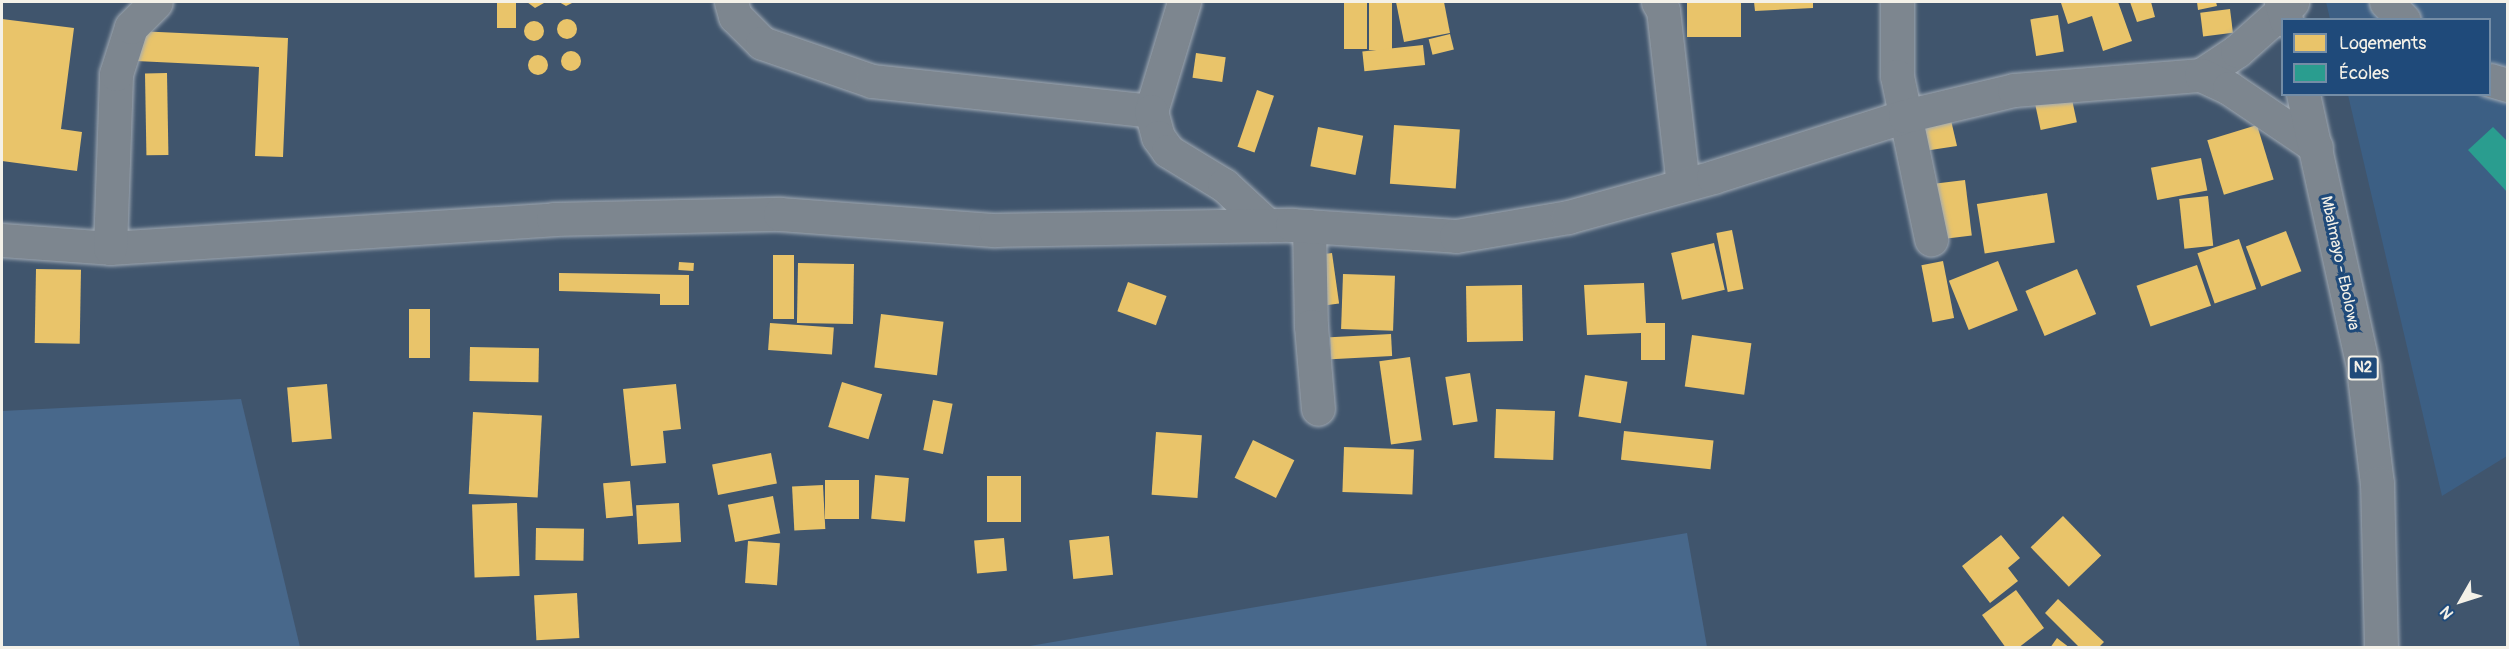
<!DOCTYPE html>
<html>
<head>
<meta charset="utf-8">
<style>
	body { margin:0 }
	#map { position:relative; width:2509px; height:649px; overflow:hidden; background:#40556d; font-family:Pangolin,sans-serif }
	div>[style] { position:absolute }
	.built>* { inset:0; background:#3c5f84 }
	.green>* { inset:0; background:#48688b }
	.homes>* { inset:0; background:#e9c46a; transform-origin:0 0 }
	.round { border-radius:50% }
	.schools>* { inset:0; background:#2a9d8f }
	.roads { filter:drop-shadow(0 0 2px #a1aab3) drop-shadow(0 0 2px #a1aab3) }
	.minor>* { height:33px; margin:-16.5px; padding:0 16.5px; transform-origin:16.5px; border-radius:16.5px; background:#7d868f }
	.highway>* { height:33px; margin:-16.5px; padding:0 16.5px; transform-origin:16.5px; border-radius:16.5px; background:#7d868f }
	span { translate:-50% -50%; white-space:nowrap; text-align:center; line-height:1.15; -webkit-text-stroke:6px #1f4a7a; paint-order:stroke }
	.shield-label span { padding:2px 4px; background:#1f4a7a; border:2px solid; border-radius:4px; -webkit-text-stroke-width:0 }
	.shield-label { font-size:15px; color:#f4f1e8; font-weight:700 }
	.street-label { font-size:16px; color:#f4f1e8 }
	.frame { position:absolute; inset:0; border:3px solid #f4f1e8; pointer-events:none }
	.legend { position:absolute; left:2281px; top:18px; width:210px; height:78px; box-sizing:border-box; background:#1f4a7a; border:2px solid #748da6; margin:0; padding:8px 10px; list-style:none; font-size:18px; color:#f4f1e8 }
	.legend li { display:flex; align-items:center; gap:12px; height:30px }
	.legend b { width:30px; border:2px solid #748da6 }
	.north { position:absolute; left:2431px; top:571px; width:60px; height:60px; -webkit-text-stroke:4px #1f4a7a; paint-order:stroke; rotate:231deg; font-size:16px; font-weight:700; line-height:24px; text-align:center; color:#f4f1e8 }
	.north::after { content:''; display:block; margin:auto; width:21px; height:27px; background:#f4f1e8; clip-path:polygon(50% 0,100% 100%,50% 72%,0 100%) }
</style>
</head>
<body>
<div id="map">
	<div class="built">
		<i style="clip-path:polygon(2326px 2px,2507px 2px,2507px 456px,2442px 496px,2348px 95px,2490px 94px,2490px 20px,2330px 19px)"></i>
	</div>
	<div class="green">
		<i style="clip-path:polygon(241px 399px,300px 647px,2px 647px,2px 411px)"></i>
		<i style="clip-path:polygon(1687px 533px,1707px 647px,1024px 647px)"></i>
	</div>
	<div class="homes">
		<i style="left:497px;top:2px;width:19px;height:26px"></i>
		<i style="clip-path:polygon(527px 2px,544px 2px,544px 3px,535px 8px)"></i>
		<i style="clip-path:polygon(559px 2px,574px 2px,566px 6px)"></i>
		<i style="left:1344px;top:2px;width:23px;height:47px"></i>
		<i style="left:1369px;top:2px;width:23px;height:48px"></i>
		<i style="clip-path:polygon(1396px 2px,1444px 2px,1450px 33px,1404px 42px)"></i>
		<i style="left:1687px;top:2px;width:54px;height:35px"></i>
		<i style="clip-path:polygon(1754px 2px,1813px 2px,1813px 8px,1755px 11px)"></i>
		<i style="clip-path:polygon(2066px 2px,2118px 2px,2132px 41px,2103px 51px,2092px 16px,2068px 24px,2061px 3px)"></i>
		<i style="clip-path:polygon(2130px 2px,2151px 2px,2155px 17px,2137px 22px)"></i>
		<i style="clip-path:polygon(2197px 2px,2216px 2px,2217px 6px,2198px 10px)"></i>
		<i style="left:2230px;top:9px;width:24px;height:30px;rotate:83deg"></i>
		<i style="left:2058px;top:15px;width:37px;height:28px;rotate:81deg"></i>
		<i class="round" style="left:557px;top:19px;width:20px;height:20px"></i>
		<i style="clip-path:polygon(2px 19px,74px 28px,61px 129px,82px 132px,77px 171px,2px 161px)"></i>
		<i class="round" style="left:524px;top:21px;width:20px;height:20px"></i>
		<i style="clip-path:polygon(137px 31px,288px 38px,283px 157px,255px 156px,259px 67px,136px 61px)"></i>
		<i style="left:1450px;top:34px;width:16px;height:22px;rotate:76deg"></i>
		<i style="left:1423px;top:45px;width:20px;height:61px;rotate:84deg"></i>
		<i class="round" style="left:561px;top:51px;width:20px;height:20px"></i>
		<i style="left:1196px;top:53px;width:30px;height:25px;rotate:8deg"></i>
		<i class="round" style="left:528px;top:55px;width:20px;height:20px"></i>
		<i style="left:167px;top:73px;width:82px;height:22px;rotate:89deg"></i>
		<i style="left:1257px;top:90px;width:18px;height:60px;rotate:19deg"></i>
		<i style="left:2070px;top:90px;width:33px;height:37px;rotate:78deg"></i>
		<i style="clip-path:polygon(1950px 116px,1957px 146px,1924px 151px,1920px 124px)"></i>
		<i style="left:1394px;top:125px;width:66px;height:59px;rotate:4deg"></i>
		<i style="left:2257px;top:125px;width:57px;height:52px;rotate:73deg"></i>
		<i style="left:1318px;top:127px;width:46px;height:40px;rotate:11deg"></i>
		<i style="left:2201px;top:158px;width:33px;height:51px;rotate:79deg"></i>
		<i style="left:1965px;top:180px;width:56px;height:31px;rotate:83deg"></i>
		<i style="left:2047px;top:193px;width:50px;height:71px;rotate:81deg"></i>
		<i style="left:2208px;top:196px;width:50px;height:29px;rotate:84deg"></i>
		<i style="left:1732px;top:230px;width:60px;height:16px;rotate:79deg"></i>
		<i style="left:2286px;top:231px;width:43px;height:43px;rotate:69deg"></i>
		<i style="left:2239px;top:239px;width:53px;height:44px;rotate:71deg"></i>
		<i style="left:1714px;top:243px;width:48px;height:44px;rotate:77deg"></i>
		<i style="left:1332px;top:253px;width:51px;height:17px;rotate:82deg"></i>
		<i style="left:773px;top:255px;width:21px;height:64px"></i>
		<i style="left:1943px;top:261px;width:58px;height:22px;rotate:79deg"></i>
		<i style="left:1998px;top:261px;width:53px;height:53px;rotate:68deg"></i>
		<i style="left:679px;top:262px;width:15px;height:8px;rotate:4deg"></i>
		<i style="left:798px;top:263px;width:56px;height:60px;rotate:1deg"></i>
		<i style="left:2197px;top:265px;width:43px;height:64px;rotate:71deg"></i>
		<i style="left:36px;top:269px;width:45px;height:74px;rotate:1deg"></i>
		<i style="left:2077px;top:269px;width:49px;height:56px;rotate:67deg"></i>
		<i style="clip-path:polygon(559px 273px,689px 275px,689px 305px,660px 305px,660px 294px,559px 291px)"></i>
		<i style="left:1343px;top:274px;width:52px;height:55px;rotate:2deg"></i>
		<i style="left:1128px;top:282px;width:41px;height:31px;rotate:20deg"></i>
		<i style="clip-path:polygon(1644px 283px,1646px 323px,1665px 323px,1665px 360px,1641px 360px,1641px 333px,1587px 335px,1584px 285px)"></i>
		<i style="left:1522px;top:285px;width:56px;height:56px;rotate:89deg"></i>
		<i style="left:409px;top:309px;width:21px;height:49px"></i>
		<i style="left:881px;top:314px;width:63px;height:54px;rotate:7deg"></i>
		<i style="left:770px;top:323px;width:64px;height:27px;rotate:4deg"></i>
		<i style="left:1391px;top:334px;width:22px;height:61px;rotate:87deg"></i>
		<i style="left:1692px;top:335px;width:60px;height:52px;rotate:8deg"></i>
		<i style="left:470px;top:347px;width:69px;height:34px;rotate:1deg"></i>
		<i style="left:1410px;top:357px;width:84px;height:31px;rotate:82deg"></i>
		<i style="left:1470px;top:373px;width:49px;height:25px;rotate:81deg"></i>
		<i style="left:1585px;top:375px;width:43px;height:42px;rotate:9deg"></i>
		<i style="left:842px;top:382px;width:42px;height:47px;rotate:17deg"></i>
		<i style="left:327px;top:384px;width:55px;height:40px;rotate:85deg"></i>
		<i style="clip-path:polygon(676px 384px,681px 429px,663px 431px,666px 463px,631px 466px,623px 389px)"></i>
		<i style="left:933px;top:400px;width:20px;height:51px;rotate:11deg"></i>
		<i style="left:1496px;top:409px;width:59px;height:49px;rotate:2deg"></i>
		<i style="left:473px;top:412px;width:69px;height:82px;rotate:3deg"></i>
		<i style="left:1624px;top:431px;width:90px;height:29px;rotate:6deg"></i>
		<i style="left:1156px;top:432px;width:46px;height:63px;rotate:4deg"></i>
		<i style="left:1253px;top:440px;width:46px;height:42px;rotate:26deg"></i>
		<i style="left:1344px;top:447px;width:70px;height:45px;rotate:2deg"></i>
		<i style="left:771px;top:453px;width:31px;height:60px;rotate:79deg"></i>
		<i style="left:875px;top:475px;width:34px;height:44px;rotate:5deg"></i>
		<i style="left:987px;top:476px;width:34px;height:46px"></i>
		<i style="left:825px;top:480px;width:34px;height:39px"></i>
		<i style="left:630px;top:481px;width:35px;height:27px;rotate:85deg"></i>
		<i style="left:823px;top:485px;width:44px;height:31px;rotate:87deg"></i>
		<i style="left:773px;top:496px;width:38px;height:46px;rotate:79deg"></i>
		<i style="left:517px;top:503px;width:73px;height:45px;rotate:88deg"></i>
		<i style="left:679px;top:503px;width:39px;height:43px;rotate:87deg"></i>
		<i style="left:2063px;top:516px;width:55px;height:45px;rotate:46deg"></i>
		<i style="left:536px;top:528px;width:48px;height:32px;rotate:1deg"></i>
		<i style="clip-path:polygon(2001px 535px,2020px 558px,2008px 568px,2018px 581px,1990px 603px,1962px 566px)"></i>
		<i style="left:1109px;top:536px;width:39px;height:40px;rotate:84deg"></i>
		<i style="left:1004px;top:538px;width:33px;height:30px;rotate:85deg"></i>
		<i style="left:748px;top:541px;width:32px;height:42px;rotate:4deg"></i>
		<i style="clip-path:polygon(2016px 590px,2044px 628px,2018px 648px,2006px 648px,1982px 615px)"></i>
		<i style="left:577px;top:593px;width:45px;height:43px;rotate:87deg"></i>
		<i style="clip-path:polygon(2058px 599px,2104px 642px,2098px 648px,2080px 648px,2045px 613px)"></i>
		<i style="clip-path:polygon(2057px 638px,2070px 648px,2050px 648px)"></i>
	</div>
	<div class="schools">
		<i style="clip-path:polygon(2493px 127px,2508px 142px,2508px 193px,2468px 150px)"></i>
	</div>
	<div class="roads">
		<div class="minor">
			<i style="left:731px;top:2px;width:15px;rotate:74deg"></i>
			<i style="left:735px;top:16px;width:38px;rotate:45deg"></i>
			<i style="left:762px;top:43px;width:116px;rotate:19.1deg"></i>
			<i style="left:872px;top:81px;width:281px;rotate:6.1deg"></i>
			<i style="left:1184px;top:2px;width:114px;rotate:106.8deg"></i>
			<i style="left:1151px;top:111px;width:27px;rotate:75deg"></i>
			<i style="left:1158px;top:137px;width:17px;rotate:54deg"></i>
			<i style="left:1168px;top:151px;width:66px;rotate:31.3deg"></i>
			<i style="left:1224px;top:185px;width:59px;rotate:42.9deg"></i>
			<i style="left:1658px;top:2px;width:9px;rotate:58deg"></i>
			<i style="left:1663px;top:10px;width:176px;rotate:83.5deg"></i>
			<i style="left:1897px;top:2px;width:74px;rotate:90deg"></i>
			<i style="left:1897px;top:76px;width:167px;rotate:78.2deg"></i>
			<i style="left:2386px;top:2px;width:25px;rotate:45deg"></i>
			<i style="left:2201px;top:75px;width:43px;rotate:-33.7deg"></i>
			<i style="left:2237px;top:51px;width:74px;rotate:-41.7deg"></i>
			<i style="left:2490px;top:80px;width:19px;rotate:16deg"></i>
			<i style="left:1309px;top:226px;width:100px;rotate:88.9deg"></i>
			<i style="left:1311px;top:326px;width:83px;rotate:85.2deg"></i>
			<i style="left:2px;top:240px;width:108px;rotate:4.2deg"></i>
			<i style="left:110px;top:248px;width:444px;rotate:-3.7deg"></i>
			<i style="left:553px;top:219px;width:227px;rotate:-1.3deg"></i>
			<i style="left:780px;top:214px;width:216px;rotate:4.3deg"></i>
			<i style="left:995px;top:230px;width:297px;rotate:-1deg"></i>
			<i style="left:1292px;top:225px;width:164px;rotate:3.8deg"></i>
			<i style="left:1456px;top:236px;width:114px;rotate:-9.6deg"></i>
			<i style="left:1568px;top:217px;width:150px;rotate:-15.4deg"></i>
			<i style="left:1713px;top:177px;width:201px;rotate:-17.6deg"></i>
			<i style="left:1905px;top:116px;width:112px;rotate:-13.4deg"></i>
			<i style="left:2014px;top:90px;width:188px;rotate:-4.6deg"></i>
			<i style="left:2201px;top:75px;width:31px;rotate:25deg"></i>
			<i style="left:2229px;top:88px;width:105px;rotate:34.1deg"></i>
			<i style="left:110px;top:248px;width:174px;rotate:-88deg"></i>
			<i style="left:116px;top:74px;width:49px;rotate:-72.3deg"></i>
			<i style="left:131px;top:27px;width:35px;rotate:-45deg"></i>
		</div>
		<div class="highway">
			<i style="left:2281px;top:2px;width:19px;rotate:74deg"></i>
			<i style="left:2303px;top:94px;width:280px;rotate:77.6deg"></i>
			<i style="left:2363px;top:368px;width:116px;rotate:83.1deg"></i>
			<i style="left:2377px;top:483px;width:165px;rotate:88.6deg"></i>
		</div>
	</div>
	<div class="shield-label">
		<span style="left:2363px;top:368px">N2</span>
	</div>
	<div class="street-label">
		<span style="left:2340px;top:263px;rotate:78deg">Mbalmayo - Ebolowa</span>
	</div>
	<div class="frame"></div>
	<ul class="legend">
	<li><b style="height:16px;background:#e9c46a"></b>Logements</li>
	<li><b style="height:16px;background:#2a9d8f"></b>Écoles</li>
	</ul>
	<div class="north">N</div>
</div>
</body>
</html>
